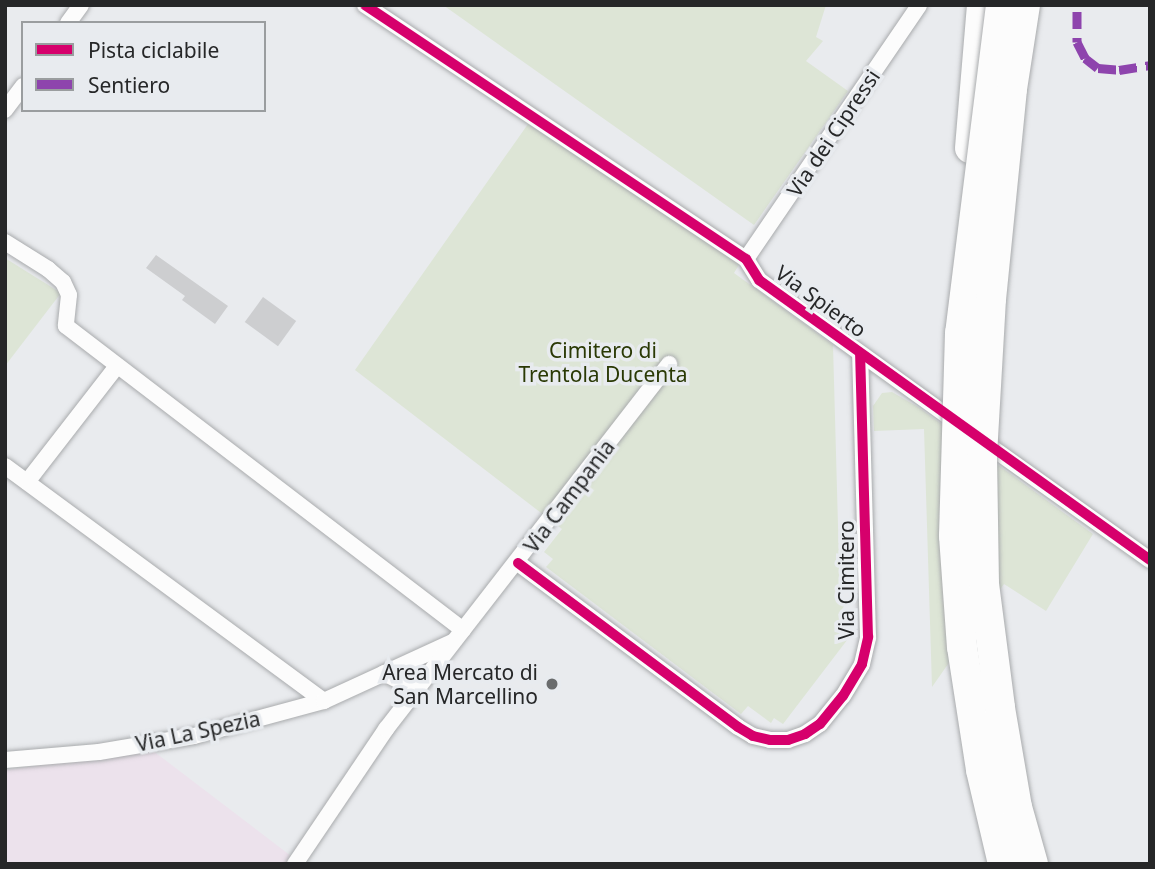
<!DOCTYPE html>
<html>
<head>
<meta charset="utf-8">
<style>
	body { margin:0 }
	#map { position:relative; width:1155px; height:869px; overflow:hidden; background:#e9ebee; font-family:"Noto Sans",sans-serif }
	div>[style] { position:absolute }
	.industrial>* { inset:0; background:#ece2ec }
	.green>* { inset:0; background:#dde5d6 }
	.building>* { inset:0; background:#cdced0; transform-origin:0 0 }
	.roads { filter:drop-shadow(0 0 2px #a9abad) drop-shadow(0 0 2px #a9abad) }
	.street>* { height:16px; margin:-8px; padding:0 8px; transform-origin:8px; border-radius:8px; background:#fcfcfc }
	.highway>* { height:30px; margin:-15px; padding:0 15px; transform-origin:15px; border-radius:15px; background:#fcfcfc }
	.bridges { filter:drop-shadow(0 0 2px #a9abad) drop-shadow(0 0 2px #a9abad) }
	.highway-bridge>* { height:30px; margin:-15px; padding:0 15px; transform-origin:15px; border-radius:15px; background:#fcfcfc }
	.quiet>* { height:9px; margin-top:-4.5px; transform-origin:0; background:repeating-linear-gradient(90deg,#8e44ad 0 18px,transparent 0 27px) }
	.cycleway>* { height:10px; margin:-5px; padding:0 5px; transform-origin:5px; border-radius:5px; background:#d6006c }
	.dots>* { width:19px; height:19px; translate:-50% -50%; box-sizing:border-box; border:4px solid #e8ebef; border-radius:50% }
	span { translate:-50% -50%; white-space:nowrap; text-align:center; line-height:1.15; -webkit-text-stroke:7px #e8ebef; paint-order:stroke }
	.street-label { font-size:21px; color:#262728 }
	.park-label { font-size:21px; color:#2a3905 }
	.poi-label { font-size:21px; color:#262728 }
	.right { translate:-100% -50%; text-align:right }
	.frame { position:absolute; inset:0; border:7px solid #262728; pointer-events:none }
	.legend { position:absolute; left:21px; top:21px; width:245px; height:91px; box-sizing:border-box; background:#e8ebef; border:2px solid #9a9d9f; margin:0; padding:9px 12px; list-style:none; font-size:21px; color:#262728 }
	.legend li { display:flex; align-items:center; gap:14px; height:35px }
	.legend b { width:35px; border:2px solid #9a9d9f }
</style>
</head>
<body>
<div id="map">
	<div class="industrial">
		<i style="clip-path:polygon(152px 750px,291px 856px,285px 864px,5px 864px,5px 770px)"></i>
	</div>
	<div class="green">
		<i style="clip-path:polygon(443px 5px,826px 5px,816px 37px,823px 41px,806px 61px,848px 91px,754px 225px)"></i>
		<i style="clip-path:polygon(528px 124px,740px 263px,734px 273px,833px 345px,840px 597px,847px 602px,838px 615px,847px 621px,845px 624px,854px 631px,783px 724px,774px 718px,771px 723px,748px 706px,741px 714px,546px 567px,553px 559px,544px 552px,562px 529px,355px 370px)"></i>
		<i style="clip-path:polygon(5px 258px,61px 293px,5px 366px)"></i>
		<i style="clip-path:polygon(892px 392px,918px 407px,1093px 534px,1046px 611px,1004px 584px,932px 687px,924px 429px,874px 431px,873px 406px,882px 393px)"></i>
	</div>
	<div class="building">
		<i style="clip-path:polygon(156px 255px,228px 306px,215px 324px,182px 300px,185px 296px,146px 268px)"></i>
		<i style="left:263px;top:297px;width:41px;height:31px;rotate:36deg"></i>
	</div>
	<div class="roads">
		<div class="street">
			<i style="left:365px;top:5px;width:458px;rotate:33.7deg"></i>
			<i style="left:746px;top:259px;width:25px;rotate:58deg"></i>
			<i style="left:759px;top:280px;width:248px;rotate:35.8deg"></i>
			<i style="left:68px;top:23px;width:22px;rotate:-54deg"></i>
			<i style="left:5px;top:110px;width:30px;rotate:-53deg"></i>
			<i style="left:5px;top:242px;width:51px;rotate:32.1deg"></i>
			<i style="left:48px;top:269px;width:20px;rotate:41deg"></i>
			<i style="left:63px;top:282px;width:14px;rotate:65deg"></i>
			<i style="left:69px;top:295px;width:31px;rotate:96deg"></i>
			<i style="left:66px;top:326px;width:500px;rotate:37.44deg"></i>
			<i style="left:746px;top:259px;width:307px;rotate:-55.7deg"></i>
			<i style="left:981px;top:440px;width:207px;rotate:35.4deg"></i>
			<i style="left:5px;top:466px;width:396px;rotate:36.4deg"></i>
			<i style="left:27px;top:482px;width:147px;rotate:-52.2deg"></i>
			<i style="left:518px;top:563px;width:274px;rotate:36.7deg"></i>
			<i style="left:738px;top:727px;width:17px;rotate:31deg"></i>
			<i style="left:753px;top:736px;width:17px;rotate:13deg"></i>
			<i style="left:770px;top:740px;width:18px"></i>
			<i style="left:788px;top:740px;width:18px;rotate:-19deg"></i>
			<i style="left:805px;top:734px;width:18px;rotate:-34deg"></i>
			<i style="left:820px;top:724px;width:36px;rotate:-51deg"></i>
			<i style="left:843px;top:696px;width:37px;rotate:-59deg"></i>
			<i style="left:862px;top:664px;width:28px;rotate:-77deg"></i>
			<i style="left:868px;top:637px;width:283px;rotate:-91.6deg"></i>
			<i style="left:384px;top:673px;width:36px;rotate:27deg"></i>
			<i style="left:5px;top:760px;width:94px;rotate:-4.9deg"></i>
			<i style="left:99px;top:752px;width:96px;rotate:-9.6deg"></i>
			<i style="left:194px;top:736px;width:135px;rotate:-15.1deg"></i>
			<i style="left:324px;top:701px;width:141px;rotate:-24.7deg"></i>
			<i style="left:295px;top:864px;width:163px;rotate:-56deg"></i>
			<i style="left:386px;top:729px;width:462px;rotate:-52.2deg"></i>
		</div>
		<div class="highway">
			<i style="left:970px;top:148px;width:144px;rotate:-85.2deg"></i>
		</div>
	</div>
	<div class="bridges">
		<div class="highway-bridge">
			<i style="left:1001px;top:5px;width:331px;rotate:97.1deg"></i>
			<i style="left:960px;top:333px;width:203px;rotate:91.7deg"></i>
			<i style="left:954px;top:536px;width:111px;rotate:85.9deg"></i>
			<i style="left:962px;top:647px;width:124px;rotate:81.2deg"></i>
			<i style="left:981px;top:770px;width:97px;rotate:76.8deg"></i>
			<i style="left:1025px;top:5px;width:85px;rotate:98.8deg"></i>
			<i style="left:1012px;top:89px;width:211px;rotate:95.7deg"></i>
			<i style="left:991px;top:299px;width:158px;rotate:93.3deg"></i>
			<i style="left:982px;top:457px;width:127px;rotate:89.1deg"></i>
			<i style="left:984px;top:584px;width:125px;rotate:82.6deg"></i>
			<i style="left:1000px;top:708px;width:100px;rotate:80.3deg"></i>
			<i style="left:1017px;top:807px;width:59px;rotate:74.3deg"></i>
		</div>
	</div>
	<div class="quiet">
		<i style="left:1077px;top:11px;width:31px;rotate:90deg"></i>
		<i style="left:1077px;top:42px;width:18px;rotate:63deg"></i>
		<i style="left:1085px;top:58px;width:16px;rotate:38deg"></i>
		<i style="left:1098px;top:68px;width:21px;rotate:5deg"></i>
		<i style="left:1119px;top:70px;width:31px;rotate:-9deg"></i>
	</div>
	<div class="cycleway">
		<i style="left:365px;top:5px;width:458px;rotate:33.7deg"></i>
		<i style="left:746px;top:259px;width:25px;rotate:58deg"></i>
		<i style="left:759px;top:280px;width:481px;rotate:35.6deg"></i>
		<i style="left:518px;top:563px;width:274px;rotate:36.7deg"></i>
		<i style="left:738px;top:727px;width:17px;rotate:31deg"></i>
		<i style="left:753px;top:736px;width:17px;rotate:13deg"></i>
		<i style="left:770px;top:740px;width:18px"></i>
		<i style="left:788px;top:740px;width:18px;rotate:-19deg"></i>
		<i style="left:805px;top:734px;width:18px;rotate:-34deg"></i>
		<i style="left:820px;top:724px;width:36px;rotate:-51deg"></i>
		<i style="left:843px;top:696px;width:37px;rotate:-59deg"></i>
		<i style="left:862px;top:664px;width:28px;rotate:-77deg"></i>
		<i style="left:868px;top:637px;width:283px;rotate:-91.6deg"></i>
	</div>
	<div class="dots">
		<i style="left:552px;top:684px;background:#6a6c6d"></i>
	</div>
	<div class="street-label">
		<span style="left:833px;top:133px;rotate:-56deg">Via dei Cipressi</span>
		<span style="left:821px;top:301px;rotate:36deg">Via Spierto</span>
		<span style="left:569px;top:496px;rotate:-53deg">Via Campania</span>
		<span style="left:846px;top:580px;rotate:-90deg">Via Cimitero</span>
		<span style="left:198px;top:731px;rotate:-12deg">Via La Spezia</span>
	</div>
	<div class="park-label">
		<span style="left:603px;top:362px">Cimitero di<br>Trentola Ducenta</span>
	</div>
	<div class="poi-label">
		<span class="right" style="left:538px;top:684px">Area Mercato di<br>San Marcellino</span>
	</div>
	<div class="frame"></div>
	<ul class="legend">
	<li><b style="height:9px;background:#d6006c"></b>Pista ciclabile</li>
	<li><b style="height:9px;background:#8e44ad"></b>Sentiero</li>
	</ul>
</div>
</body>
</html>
